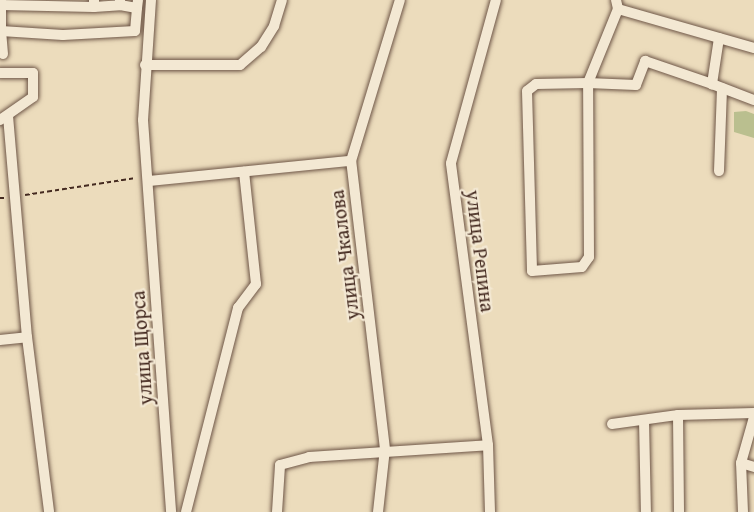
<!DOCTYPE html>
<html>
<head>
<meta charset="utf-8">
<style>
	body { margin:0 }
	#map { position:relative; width:754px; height:512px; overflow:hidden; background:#ecdcbc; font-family:"Gentium Book Plus",serif }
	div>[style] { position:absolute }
	.green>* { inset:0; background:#babf8f }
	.path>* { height:1.5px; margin-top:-0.75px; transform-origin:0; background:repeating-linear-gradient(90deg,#442a20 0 4.5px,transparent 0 7.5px) }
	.roads { filter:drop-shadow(0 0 2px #6e5647) drop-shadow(0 0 2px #6e5647) }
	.minor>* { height:10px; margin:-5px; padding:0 5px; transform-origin:5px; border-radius:5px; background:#f3e8d3 }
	span { translate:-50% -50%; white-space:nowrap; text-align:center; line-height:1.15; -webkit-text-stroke:4.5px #f3e8d3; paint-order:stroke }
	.street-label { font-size:20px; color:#442a20 }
</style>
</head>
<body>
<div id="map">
	<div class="green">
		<i style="clip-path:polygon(746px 111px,754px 114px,754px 138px,734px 132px,734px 112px)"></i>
	</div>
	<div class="path">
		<i style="left:25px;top:195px;width:112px;rotate:-8.7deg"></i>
		<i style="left:0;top:198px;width:6px"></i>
	</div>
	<div class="roads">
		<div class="minor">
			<i style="left:1px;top:0;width:31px;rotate:90deg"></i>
			<i style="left:1px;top:31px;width:62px;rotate:3.7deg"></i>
			<i style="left:63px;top:35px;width:72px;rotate:-3.2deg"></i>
			<i style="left:135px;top:31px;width:23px;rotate:-85deg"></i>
			<i style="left:94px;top:0;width:7px;rotate:90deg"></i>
			<i style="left:94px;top:7px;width:26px;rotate:-4deg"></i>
			<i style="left:120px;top:5px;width:5px;rotate:-90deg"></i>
			<i style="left:151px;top:0;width:120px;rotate:93.8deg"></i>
			<i style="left:143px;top:120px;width:393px;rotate:85.9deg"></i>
			<i style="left:616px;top:0;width:9px;rotate:77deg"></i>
			<i style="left:618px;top:9px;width:141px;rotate:16deg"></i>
			<i style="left:1px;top:5px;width:93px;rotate:1.2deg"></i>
			<i style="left:120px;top:5px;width:17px;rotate:10deg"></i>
			<i style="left:137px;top:8px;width:8px;rotate:-83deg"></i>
			<i style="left:618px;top:9px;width:80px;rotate:112.1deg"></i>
			<i style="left:588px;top:83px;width:52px;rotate:178.9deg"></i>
			<i style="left:536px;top:84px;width:11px;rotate:142deg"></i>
			<i style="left:527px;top:91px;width:180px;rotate:88.4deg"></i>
			<i style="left:532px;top:271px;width:50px;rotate:-4.6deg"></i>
			<i style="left:582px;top:267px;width:12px;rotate:-55deg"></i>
			<i style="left:589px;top:257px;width:174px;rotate:-90.3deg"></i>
			<i style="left:588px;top:83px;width:48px;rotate:2.4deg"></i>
			<i style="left:636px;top:85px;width:26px;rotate:-69deg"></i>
			<i style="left:645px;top:61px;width:71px;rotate:18.9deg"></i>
			<i style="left:1px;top:31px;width:23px;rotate:85deg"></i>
			<i style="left:719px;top:38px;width:47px;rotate:98.7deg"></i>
			<i style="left:712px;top:84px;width:45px;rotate:20.9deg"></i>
			<i style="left:145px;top:65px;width:95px"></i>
			<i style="left:240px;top:65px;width:28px;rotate:-41deg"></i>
			<i style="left:261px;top:47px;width:25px;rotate:-58deg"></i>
			<i style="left:274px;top:26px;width:27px;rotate:-73deg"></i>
			<i style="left:0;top:73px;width:33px"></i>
			<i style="left:33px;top:73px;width:24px;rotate:90deg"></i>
			<i style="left:33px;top:97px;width:40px;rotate:145.1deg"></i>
			<i style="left:8px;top:116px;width:222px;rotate:85.1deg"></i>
			<i style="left:27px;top:337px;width:176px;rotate:82.8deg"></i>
			<i style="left:719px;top:171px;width:83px;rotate:-87.9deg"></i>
			<i style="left:149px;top:181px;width:203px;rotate:-5.7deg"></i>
			<i style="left:0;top:340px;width:27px;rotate:-6deg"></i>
			<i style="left:678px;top:415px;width:97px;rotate:89.4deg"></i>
			<i style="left:644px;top:420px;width:92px;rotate:88.8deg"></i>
			<i style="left:612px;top:424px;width:67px;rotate:-7.8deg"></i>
			<i style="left:678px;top:415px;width:76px;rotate:-1.5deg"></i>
			<i style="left:741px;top:463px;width:14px;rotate:17deg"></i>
			<i style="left:186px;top:512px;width:211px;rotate:-75.7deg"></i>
			<i style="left:238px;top:308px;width:30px;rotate:-53deg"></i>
			<i style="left:256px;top:284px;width:113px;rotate:-96.1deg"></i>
			<i style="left:277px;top:512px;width:47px;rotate:-86.3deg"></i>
			<i style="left:280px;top:465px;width:30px;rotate:-15deg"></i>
			<i style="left:309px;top:457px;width:179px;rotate:-3.8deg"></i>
			<i style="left:378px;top:512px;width:63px;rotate:-83.7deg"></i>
			<i style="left:385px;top:449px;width:290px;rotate:-96.7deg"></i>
			<i style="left:351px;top:161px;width:168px;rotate:-73.1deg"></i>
			<i style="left:490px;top:512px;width:67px;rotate:-91.7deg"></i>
			<i style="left:488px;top:445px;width:284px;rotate:-97.5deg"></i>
			<i style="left:451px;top:163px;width:169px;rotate:-74.6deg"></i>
			<i style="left:743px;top:512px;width:49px;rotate:-92.3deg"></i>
			<i style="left:741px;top:463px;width:48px;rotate:-74.2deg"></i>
		</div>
	</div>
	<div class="street-label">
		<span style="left:481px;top:251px;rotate:83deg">улица Репина</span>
		<span style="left:344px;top:255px;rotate:-97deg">улица Чкалова</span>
		<span style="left:141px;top:348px;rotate:-94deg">улица Щорса</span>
	</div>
</div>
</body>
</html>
